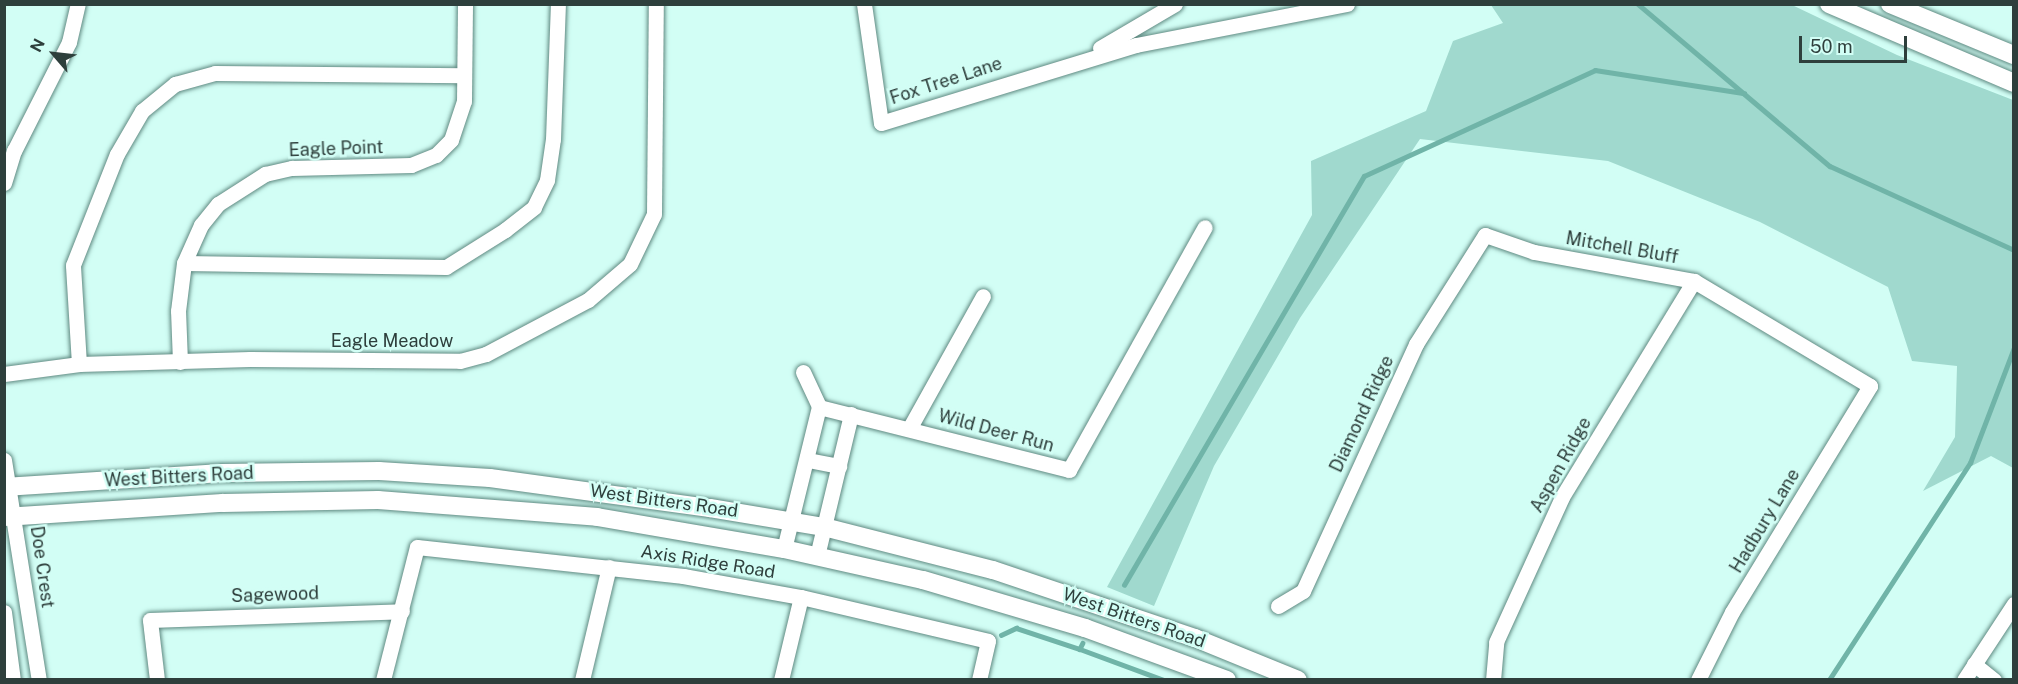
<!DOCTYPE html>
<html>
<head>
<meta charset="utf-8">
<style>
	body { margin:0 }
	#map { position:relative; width:2018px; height:684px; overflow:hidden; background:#d2fef5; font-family:"Public Sans",sans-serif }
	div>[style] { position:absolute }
	.green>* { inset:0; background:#a0d9ce }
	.stream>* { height:4.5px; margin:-2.25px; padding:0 2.25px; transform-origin:2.25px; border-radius:2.25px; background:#70b4a8 }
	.roads { filter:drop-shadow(0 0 2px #5f8981) drop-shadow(0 0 2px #5f8981) }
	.minor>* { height:15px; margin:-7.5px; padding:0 7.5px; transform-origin:7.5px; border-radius:7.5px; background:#fff }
	.major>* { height:18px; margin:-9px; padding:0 9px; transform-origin:9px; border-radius:9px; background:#fff }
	span { translate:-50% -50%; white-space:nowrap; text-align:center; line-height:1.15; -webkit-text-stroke:5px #d2fef5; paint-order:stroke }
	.street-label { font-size:18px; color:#2e3f3c }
	.frame { position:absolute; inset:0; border:6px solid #2e3f3c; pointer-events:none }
	.north { position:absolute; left:24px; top:24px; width:60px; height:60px; -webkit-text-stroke:4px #d2fef5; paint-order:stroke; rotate:298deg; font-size:16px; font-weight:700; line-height:24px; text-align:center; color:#2e3f3c }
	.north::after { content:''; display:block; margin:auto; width:21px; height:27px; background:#2e3f3c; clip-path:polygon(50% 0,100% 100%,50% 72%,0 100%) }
	.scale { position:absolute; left:1799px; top:36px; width:108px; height:27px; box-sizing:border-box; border:3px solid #2e3f3c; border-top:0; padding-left:8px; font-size:18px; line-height:21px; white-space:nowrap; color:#2e3f3c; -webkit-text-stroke:4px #d2fef5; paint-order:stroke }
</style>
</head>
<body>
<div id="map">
	<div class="green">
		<i style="clip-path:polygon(1491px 5px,1792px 5px,1897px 55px,2013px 100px,2013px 468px,1991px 456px,1923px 491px,1955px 437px,1957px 366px,1912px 361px,1888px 287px,1760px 222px,1608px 161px,1420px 139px,1300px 318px,1214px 466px,1154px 606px,1107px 587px,1312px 215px,1311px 161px,1426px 111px,1453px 41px,1503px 23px)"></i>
	</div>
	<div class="stream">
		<i style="left:1638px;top:4px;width:251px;rotate:40.2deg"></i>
		<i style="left:1830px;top:166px;width:202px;rotate:24.5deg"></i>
		<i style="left:1124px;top:585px;width:474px;rotate:-59.6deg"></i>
		<i style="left:1364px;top:176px;width:254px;rotate:-24.6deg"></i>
		<i style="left:1595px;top:70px;width:151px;rotate:8.8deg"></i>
		<i style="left:1001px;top:635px;width:17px;rotate:-25deg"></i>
		<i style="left:1016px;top:628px;width:67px;rotate:18.2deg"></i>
		<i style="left:1083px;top:643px;width:7px;rotate:117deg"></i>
		<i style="left:1080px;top:649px;width:90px;rotate:20.3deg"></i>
		<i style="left:1829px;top:680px;width:259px;rotate:-57deg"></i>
		<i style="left:1970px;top:463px;width:123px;rotate:-69.1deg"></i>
	</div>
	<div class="roads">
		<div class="minor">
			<i style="left:864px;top:4px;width:120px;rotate:81.9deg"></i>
			<i style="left:881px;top:123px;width:267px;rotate:-17deg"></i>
			<i style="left:1136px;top:45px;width:215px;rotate:-11deg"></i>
			<i style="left:1100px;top:48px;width:87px;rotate:-30.4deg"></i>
			<i style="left:4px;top:183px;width:34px;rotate:-73deg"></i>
			<i style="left:14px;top:151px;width:122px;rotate:-63.2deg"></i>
			<i style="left:69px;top:42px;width:39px;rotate:-77deg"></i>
			<i style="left:184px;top:263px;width:262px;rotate:0.9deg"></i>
			<i style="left:446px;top:267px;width:70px;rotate:-32.1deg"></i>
			<i style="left:505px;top:230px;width:37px;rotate:-38deg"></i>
			<i style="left:534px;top:207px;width:30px;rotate:-64deg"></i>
			<i style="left:547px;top:180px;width:41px;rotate:-81.7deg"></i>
			<i style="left:553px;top:139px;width:135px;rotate:-87.9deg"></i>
			<i style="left:180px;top:362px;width:51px;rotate:-92.2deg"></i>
			<i style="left:178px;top:311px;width:48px;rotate:-82.9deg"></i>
			<i style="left:184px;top:263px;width:42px;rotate:-65.9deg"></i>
			<i style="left:201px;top:225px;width:27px;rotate:-51deg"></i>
			<i style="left:218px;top:204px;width:56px;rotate:-32.6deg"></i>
			<i style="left:265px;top:174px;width:28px;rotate:-13deg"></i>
			<i style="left:292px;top:168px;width:119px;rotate:-1.4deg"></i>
			<i style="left:411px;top:165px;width:27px;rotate:-22deg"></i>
			<i style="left:436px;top:155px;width:21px;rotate:-45deg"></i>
			<i style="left:451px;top:140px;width:41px;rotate:-71.6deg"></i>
			<i style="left:464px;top:101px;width:97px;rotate:-89.4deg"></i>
			<i style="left:79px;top:364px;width:99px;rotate:-93.5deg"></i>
			<i style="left:73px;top:265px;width:119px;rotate:-68.4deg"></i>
			<i style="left:117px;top:154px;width:50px;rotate:-59.8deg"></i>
			<i style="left:142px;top:111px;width:43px;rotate:-39.3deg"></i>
			<i style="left:175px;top:84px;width:41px;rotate:-15.4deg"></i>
			<i style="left:215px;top:73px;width:249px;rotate:0.5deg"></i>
			<i style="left:803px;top:372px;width:38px;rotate:65deg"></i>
			<i style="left:819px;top:407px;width:258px;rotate:14.1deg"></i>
			<i style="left:1069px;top:470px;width:278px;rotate:-60.8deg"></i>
			<i style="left:4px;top:374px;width:76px;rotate:-7.6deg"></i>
			<i style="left:79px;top:364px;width:171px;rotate:-1.7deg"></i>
			<i style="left:250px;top:359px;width:210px;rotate:0.5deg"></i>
			<i style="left:460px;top:361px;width:27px;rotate:-15deg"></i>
			<i style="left:486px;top:354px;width:115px;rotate:-27.9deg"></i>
			<i style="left:588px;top:300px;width:55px;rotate:-40.6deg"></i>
			<i style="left:630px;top:264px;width:55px;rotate:-64.4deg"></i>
			<i style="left:654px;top:214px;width:210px;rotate:-89.5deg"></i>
			<i style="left:909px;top:429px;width:152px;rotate:-60.9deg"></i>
			<i style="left:4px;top:460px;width:223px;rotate:81deg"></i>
			<i style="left:808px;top:460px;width:32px;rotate:11deg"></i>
			<i style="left:784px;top:549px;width:146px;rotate:-76.2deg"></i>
			<i style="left:817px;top:556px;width:146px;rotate:-76.5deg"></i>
			<i style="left:1278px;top:606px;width:29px;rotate:-31deg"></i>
			<i style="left:1303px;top:591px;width:272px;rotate:-65.4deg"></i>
			<i style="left:1416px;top:344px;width:129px;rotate:-57.7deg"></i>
			<i style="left:1485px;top:235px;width:52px;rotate:19.1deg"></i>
			<i style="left:1534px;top:252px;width:163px;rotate:10.3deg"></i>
			<i style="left:1694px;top:281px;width:205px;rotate:30.8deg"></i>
			<i style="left:1870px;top:386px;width:265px;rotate:121.4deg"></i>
			<i style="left:1732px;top:612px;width:76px;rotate:116.6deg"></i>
			<i style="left:4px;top:612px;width:69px;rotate:82.5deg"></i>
			<i style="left:1974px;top:664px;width:26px;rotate:39deg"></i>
			<i style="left:157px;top:680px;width:60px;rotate:-96.7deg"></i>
			<i style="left:150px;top:620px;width:252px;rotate:-2deg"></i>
			<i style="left:383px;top:680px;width:137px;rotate:-75.7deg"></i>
			<i style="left:417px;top:547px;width:268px;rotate:6.2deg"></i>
			<i style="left:683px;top:576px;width:120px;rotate:10.1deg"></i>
			<i style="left:801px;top:597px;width:192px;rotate:13.2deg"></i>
			<i style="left:988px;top:641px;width:40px;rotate:103deg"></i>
			<i style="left:582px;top:680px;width:116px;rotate:-76.6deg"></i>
			<i style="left:781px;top:680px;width:85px;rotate:-76.5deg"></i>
			<i style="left:1493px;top:680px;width:38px;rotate:-85deg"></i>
			<i style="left:1496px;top:642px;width:159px;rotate:-65.5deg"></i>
			<i style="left:1562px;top:497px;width:253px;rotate:-58.6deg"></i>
			<i style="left:1964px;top:680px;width:91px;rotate:-56.7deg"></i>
		</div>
		<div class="major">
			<i style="left:1829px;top:4px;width:201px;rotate:23.1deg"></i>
			<i style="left:1890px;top:4px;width:134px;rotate:22.4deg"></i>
			<i style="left:4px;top:487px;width:218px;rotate:-3.7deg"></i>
			<i style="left:222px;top:473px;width:157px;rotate:-0.7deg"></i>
			<i style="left:379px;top:471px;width:111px;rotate:3.6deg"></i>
			<i style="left:490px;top:478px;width:222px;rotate:7.8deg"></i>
			<i style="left:710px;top:508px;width:116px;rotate:9.5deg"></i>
			<i style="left:824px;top:527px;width:174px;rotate:14.3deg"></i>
			<i style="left:993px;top:570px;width:213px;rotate:18.6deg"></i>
			<i style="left:1195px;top:638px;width:111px;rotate:22.2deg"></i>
			<i style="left:4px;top:517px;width:219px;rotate:-3.7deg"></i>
			<i style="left:223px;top:503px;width:155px;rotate:-1.1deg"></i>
			<i style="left:378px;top:500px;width:220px;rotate:4.4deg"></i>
			<i style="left:597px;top:517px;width:190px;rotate:9.7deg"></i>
			<i style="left:784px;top:549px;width:142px;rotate:12.6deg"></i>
			<i style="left:923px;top:580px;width:169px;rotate:16.5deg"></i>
			<i style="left:1085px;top:628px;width:151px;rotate:20.1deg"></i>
		</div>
	</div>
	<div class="street-label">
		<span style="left:946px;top:81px;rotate:-18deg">Fox Tree Lane</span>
		<span style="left:336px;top:149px;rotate:-2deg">Eagle Point</span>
		<span style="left:1622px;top:248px;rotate:10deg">Mitchell Bluff</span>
		<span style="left:392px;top:341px">Eagle Meadow</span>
		<span style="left:1362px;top:414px;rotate:-65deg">Diamond Ridge</span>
		<span style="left:996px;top:431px;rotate:15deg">Wild Deer Run</span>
		<span style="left:1561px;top:465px;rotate:-61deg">Aspen Ridge</span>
		<span style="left:179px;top:477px;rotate:-3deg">West Bitters Road</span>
		<span style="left:664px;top:501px;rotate:8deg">West Bitters Road</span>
		<span style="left:1765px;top:521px;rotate:-59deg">Hadbury Lane</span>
		<span style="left:708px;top:562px;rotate:9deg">Axis Ridge Road</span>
		<span style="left:42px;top:567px;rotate:82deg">Doe Crest</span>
		<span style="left:275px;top:595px;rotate:-2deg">Sagewood</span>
		<span style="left:1134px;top:618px;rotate:19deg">West Bitters Road</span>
	</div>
	<div class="frame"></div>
	<div class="north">N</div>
	<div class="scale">50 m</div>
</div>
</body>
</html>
